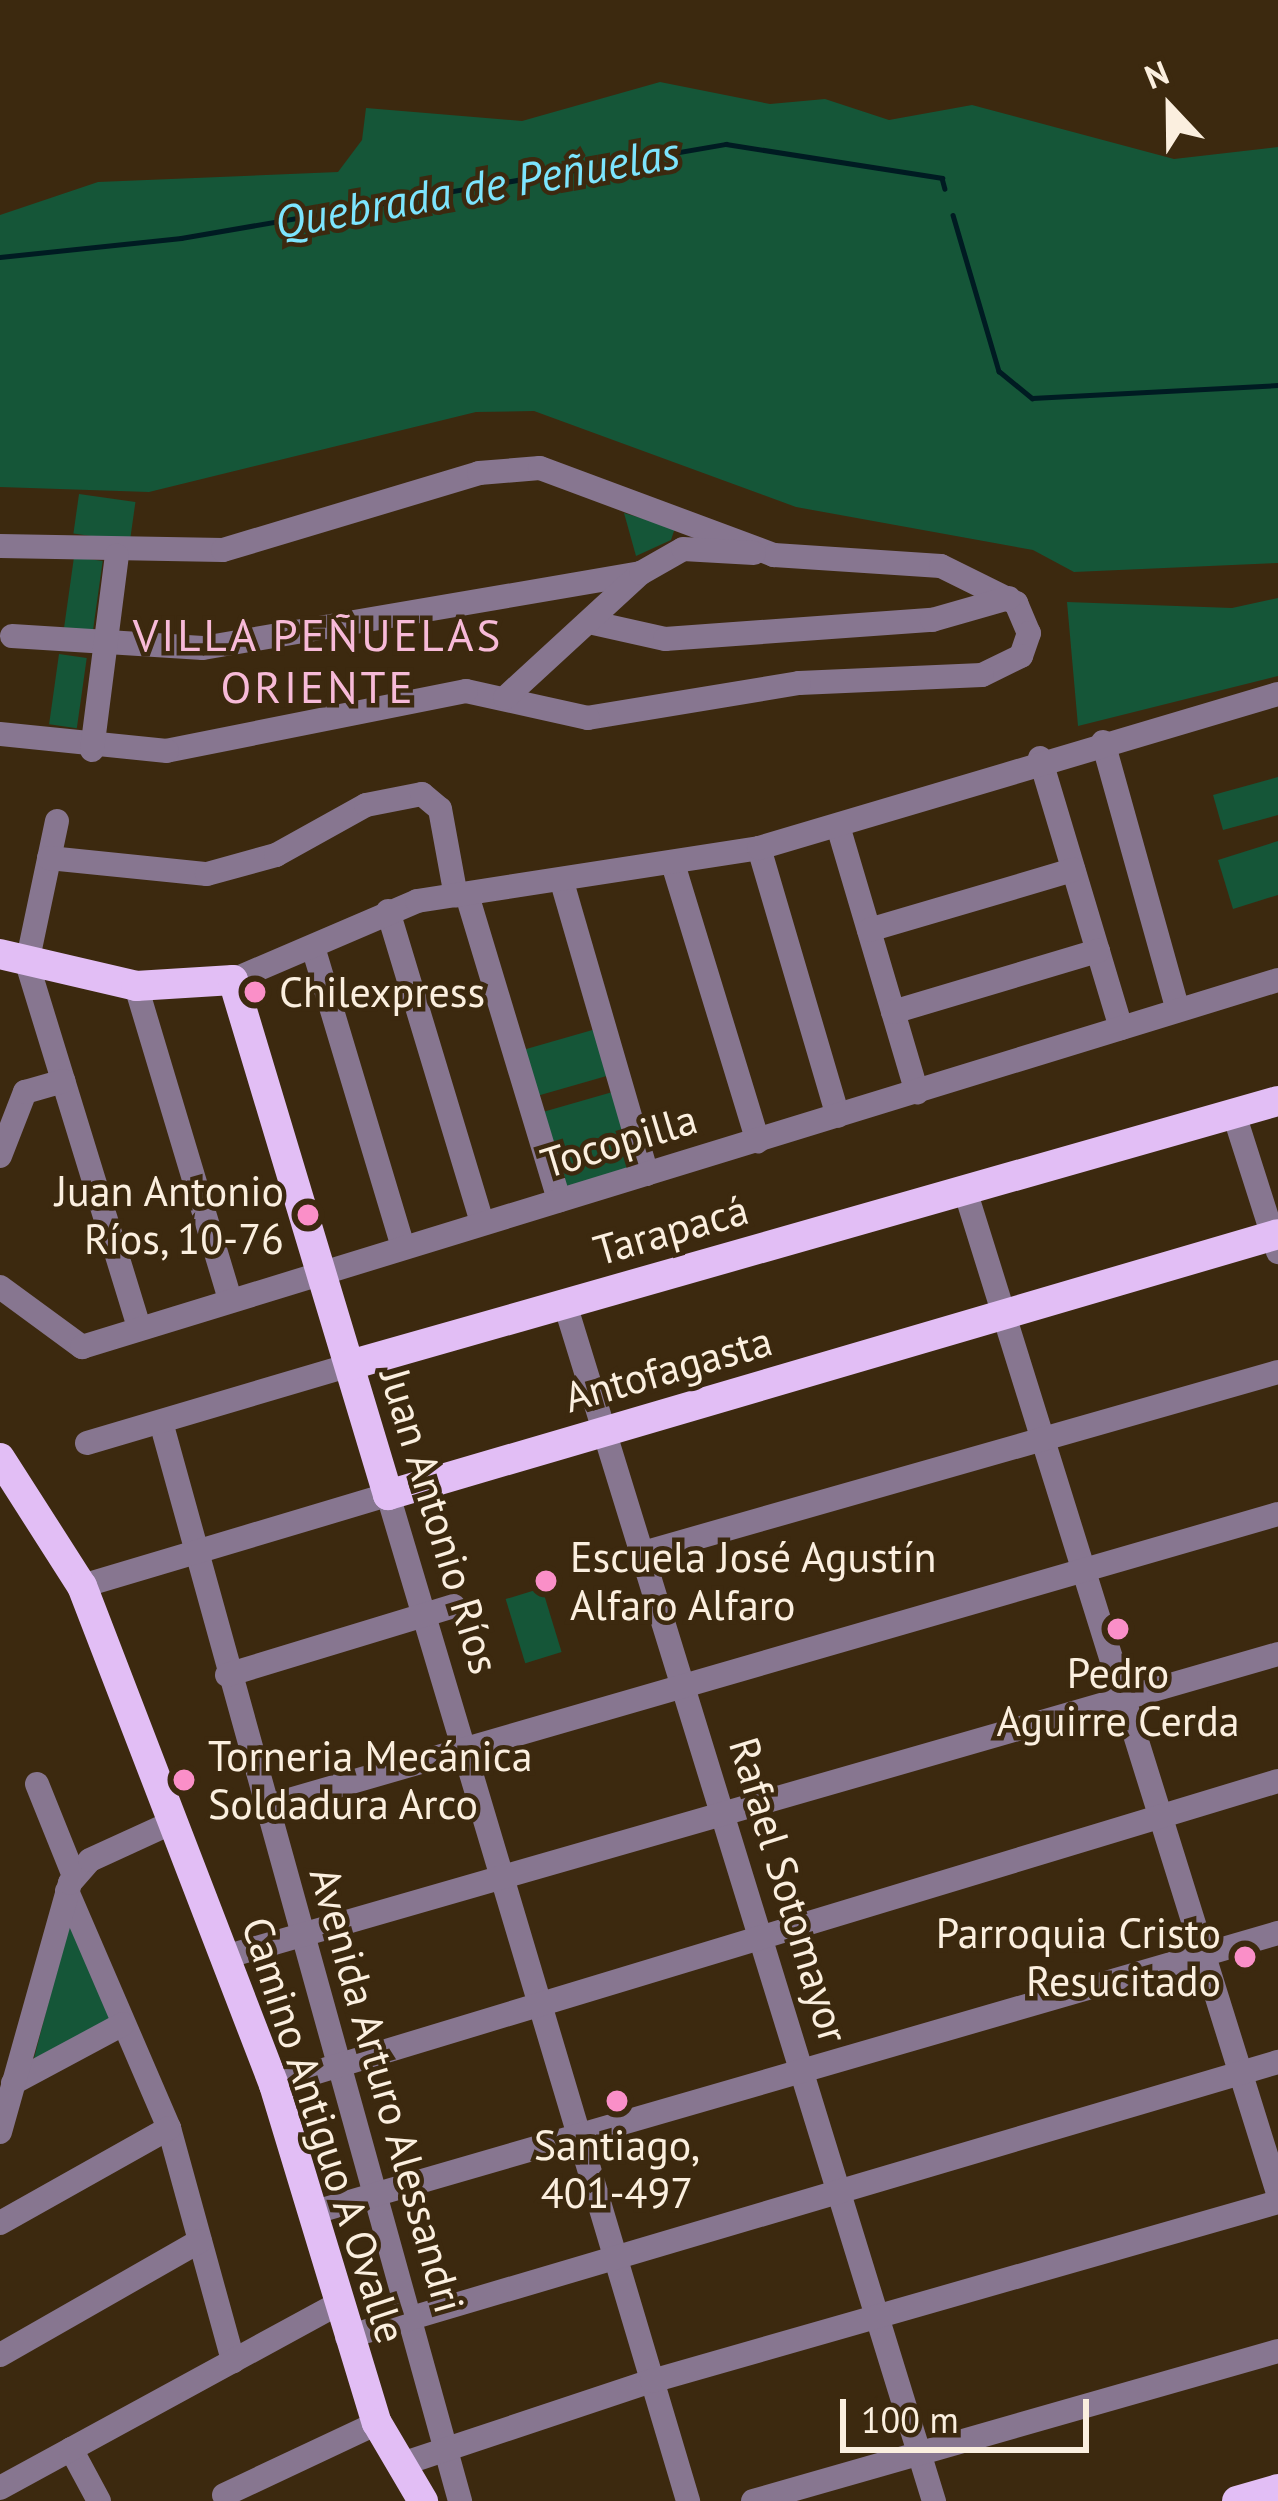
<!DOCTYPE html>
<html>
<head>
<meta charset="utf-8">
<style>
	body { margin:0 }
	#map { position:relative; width:1278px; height:2501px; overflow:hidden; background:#3c290f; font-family:"PT Sans",sans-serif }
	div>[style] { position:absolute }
	.green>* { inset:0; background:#155638; transform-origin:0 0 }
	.stream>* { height:4.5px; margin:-2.25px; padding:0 2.25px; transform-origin:2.25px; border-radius:2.25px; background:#001b22 }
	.minor>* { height:24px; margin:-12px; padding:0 12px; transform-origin:12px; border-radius:12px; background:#877690 }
	.major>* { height:30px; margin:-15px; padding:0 15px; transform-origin:15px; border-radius:15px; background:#e2bef5 }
	.dots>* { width:33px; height:33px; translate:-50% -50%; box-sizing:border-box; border:6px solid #3c290f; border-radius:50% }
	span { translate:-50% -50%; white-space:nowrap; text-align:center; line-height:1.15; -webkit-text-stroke:9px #3c290f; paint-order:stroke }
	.poi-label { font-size:42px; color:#fbefdf }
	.left { translate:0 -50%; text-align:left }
	.right { translate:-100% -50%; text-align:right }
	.street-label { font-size:42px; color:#fbefdf }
	.water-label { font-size:45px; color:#7ce5fe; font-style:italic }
	.neighbourhood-label { font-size:45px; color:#f7bad8; letter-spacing:3px }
	.north { position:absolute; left:1110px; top:48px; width:120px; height:120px; -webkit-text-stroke:9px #3c290f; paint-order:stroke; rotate:338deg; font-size:33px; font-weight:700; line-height:48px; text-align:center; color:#fbefdf }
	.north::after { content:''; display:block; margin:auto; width:42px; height:54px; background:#fbefdf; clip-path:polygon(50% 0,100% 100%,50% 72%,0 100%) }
	.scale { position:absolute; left:840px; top:2399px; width:249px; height:54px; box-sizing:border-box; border:6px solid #fbefdf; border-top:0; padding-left:15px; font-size:36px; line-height:42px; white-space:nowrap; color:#fbefdf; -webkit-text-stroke:9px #3c290f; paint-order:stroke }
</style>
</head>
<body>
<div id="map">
	<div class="green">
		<i style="clip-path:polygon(660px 82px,770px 104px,825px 99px,889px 120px,972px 105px,1174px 159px,1278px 147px,1278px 563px,1074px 572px,1033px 550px,796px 507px,534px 411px,476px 412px,149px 492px,0 487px,0 215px,98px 182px,338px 172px,362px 140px,366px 108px,522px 121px)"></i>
		<i style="left:79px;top:494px;width:57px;height:40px;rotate:8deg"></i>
		<i style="clip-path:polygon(624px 513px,675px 528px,671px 540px,636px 556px)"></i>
		<i style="left:74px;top:557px;width:29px;height:79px;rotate:8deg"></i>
		<i style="clip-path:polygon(1278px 598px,1278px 676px,1078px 726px,1067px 602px,1232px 608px)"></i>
		<i style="left:59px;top:654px;width:28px;height:71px;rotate:8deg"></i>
		<i style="clip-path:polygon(1278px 777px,1278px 815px,1223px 830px,1213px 795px)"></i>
		<i style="clip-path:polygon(1278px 841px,1278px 895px,1233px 909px,1218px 860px)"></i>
		<i style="left:596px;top:1029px;width:48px;height:78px;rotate:74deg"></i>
		<i style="left:616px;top:1091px;width:78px;height:77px;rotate:74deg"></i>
		<i style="left:542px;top:1588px;width:67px;height:38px;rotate:73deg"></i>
		<i style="clip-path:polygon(69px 1922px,110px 2018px,31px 2070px)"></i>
	</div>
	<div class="stream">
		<i style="left:953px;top:215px;width:163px;rotate:73.6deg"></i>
		<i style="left:999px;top:371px;width:43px;rotate:39.3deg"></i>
		<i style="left:1032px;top:398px;width:246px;rotate:-3deg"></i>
		<i style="left:0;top:257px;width:182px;rotate:-6deg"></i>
		<i style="left:181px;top:238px;width:553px;rotate:-9.79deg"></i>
		<i style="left:726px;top:144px;width:219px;rotate:8.9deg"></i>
		<i style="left:942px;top:178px;width:11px;rotate:75deg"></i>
	</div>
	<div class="minor">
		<i style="left:0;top:546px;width:223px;rotate:1deg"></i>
		<i style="left:223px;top:550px;width:267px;rotate:-16.7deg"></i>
		<i style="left:479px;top:473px;width:61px;rotate:-4.7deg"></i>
		<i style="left:540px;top:468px;width:250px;rotate:20.4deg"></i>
		<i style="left:774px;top:555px;width:167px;rotate:3.8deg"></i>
		<i style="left:941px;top:566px;width:84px;rotate:26.3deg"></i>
		<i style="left:1016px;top:603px;width:33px;rotate:67deg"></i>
		<i style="left:1029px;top:633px;width:24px;rotate:109deg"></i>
		<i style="left:1021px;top:656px;width:43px;rotate:154deg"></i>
		<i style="left:982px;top:675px;width:183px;rotate:177.5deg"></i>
		<i style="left:799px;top:683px;width:214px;rotate:170.6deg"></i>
		<i style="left:588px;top:718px;width:125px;rotate:-167.5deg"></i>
		<i style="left:466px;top:691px;width:305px;rotate:168.7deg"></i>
		<i style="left:167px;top:751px;width:168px;rotate:-174.2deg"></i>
		<i style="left:589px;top:622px;width:78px;rotate:12.6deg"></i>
		<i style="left:665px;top:639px;width:268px;rotate:-4.1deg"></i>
		<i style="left:932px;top:620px;width:80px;rotate:-15.9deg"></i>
		<i style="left:12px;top:636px;width:191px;rotate:3.6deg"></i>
		<i style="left:203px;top:648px;width:444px;rotate:-9.7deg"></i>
		<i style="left:505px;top:698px;width:185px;rotate:-42.6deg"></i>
		<i style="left:641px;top:573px;width:48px;rotate:-29.7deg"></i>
		<i style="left:683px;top:549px;width:71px;rotate:3.2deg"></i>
		<i style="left:1103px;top:742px;width:278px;rotate:74.4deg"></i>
		<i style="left:92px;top:750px;width:196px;rotate:-82.7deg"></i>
		<i style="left:1040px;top:758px;width:282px;rotate:73.3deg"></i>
		<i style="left:57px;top:821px;width:145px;rotate:101.9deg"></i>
		<i style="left:27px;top:963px;width:381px;rotate:72.9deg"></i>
		<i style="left:838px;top:826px;width:278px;rotate:73.5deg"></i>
		<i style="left:759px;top:848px;width:279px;rotate:73.6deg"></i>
		<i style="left:49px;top:858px;width:159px;rotate:5.8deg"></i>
		<i style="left:207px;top:874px;width:72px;rotate:-15.4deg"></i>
		<i style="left:276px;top:855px;width:103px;rotate:-29.1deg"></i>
		<i style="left:366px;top:805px;width:57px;rotate:-11.1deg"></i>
		<i style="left:422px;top:794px;width:23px;rotate:40deg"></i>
		<i style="left:440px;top:809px;width:88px;rotate:79.6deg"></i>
		<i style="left:674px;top:867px;width:287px;rotate:73deg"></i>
		<i style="left:562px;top:882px;width:304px;rotate:73.8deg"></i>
		<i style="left:467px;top:895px;width:319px;rotate:73.2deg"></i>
		<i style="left:388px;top:911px;width:326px;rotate:73.2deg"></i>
		<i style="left:869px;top:930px;width:213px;rotate:-16.4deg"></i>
		<i style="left:313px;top:947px;width:313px;rotate:73.3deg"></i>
		<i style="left:233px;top:980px;width:200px;rotate:-23.2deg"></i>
		<i style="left:417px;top:901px;width:346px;rotate:-8.8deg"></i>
		<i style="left:759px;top:848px;width:541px;rotate:-16.53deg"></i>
		<i style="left:136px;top:986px;width:327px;rotate:73.3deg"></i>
		<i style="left:893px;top:1012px;width:214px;rotate:-16.6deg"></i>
		<i style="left:1234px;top:1114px;width:145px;rotate:72.3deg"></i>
		<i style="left:0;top:1156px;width:69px;rotate:-68.7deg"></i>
		<i style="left:25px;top:1092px;width:40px;rotate:-16deg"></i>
		<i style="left:965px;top:1190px;width:1051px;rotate:72.67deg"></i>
		<i style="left:0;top:1287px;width:102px;rotate:36.2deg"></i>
		<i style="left:82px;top:1347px;width:1251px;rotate:-17.06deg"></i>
		<i style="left:565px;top:1304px;width:1253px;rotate:72.87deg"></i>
		<i style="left:161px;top:1422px;width:1120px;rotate:74.51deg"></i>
		<i style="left:87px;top:1443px;width:274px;rotate:-16.5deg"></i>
		<i style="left:643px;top:1553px;width:660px;rotate:-15.91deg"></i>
		<i style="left:82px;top:1586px;width:319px;rotate:-16.6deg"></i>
		<i style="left:388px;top:1495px;width:1050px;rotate:73.39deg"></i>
		<i style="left:227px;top:1675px;width:237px;rotate:-16.9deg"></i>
		<i style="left:37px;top:1784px;width:99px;rotate:68.1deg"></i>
		<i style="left:265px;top:1807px;width:1055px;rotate:-16.13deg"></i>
		<i style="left:67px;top:1891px;width:258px;rotate:66.7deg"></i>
		<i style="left:169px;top:2128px;width:242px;rotate:74.6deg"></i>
		<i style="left:225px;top:1957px;width:1096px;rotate:-16.05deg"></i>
		<i style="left:13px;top:2083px;width:125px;rotate:-28.2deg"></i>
		<i style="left:274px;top:2085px;width:1049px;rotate:-16.85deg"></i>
		<i style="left:0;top:2132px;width:259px;rotate:-74.3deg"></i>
		<i style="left:70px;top:1883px;width:30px;rotate:-49deg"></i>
		<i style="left:90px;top:1860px;width:91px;rotate:-24.6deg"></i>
		<i style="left:315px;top:2212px;width:1003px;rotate:-16.16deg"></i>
		<i style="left:0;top:2223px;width:194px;rotate:-29.3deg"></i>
		<i style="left:347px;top:2337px;width:971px;rotate:-16.46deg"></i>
		<i style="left:0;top:2355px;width:230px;rotate:-29.7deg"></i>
		<i style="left:71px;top:2449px;width:59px;rotate:61.7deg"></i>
		<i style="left:399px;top:2465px;width:267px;rotate:-18.4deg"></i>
		<i style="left:652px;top:2381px;width:651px;rotate:-15.96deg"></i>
		<i style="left:0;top:2488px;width:385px;rotate:-28.6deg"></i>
		<i style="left:224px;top:2495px;width:169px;rotate:-25.2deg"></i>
		<i style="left:753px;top:2501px;width:546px;rotate:-15.95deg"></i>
	</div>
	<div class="major">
		<i style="left:0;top:954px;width:140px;rotate:13.2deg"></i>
		<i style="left:136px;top:986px;width:97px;rotate:-3.5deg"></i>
		<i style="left:233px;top:980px;width:538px;rotate:73.25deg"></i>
		<i style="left:388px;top:1495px;width:927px;rotate:-16.34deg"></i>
		<i style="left:350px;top:1365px;width:965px;rotate:-15.88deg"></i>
		<i style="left:0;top:1458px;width:152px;rotate:57.4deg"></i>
		<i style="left:82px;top:1586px;width:535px;rotate:68.95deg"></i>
		<i style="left:274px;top:2085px;width:353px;rotate:73.1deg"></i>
		<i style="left:377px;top:2423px;width:91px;rotate:59.5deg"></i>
		<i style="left:1237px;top:2501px;width:43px;rotate:-16.3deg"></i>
	</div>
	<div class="dots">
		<i style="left:255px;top:992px;background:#fa8fc8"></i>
		<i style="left:308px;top:1215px;background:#fa8fc8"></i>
		<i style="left:546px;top:1581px;background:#fa8fc8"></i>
		<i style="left:1118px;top:1629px;background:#fa8fc8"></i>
		<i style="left:184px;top:1780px;background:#fa8fc8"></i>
		<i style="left:1245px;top:1957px;background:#fa8fc8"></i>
		<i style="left:617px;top:2101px;background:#fa8fc8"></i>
	</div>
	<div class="poi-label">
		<span class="left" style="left:279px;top:992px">Chilexpress</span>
		<span class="right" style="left:284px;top:1215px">Juan Antonio<br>Ríos, 10-76</span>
		<span class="left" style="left:570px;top:1581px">Escuela José Agustín<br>Alfaro Alfaro</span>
		<span style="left:1118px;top:1697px">Pedro<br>Aguirre Cerda</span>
		<span class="left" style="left:208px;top:1780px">Torneria Mecánica<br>Soldadura Arco</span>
		<span class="right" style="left:1221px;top:1957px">Parroquia Cristo<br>Resucitado</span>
		<span style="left:617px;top:2169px">Santiago,<br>401-497</span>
	</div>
	<div class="street-label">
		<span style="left:619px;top:1141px;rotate:-17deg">Tocopilla</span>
		<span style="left:671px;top:1230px;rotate:-16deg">Tarapacá</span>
		<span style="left:668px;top:1369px;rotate:-16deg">Antofagasta</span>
		<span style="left:440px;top:1521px;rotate:73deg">Juan Antonio Ríos</span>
		<span style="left:789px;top:1890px;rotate:73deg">Rafael Sotomayor</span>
		<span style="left:387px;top:2090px;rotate:74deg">Avenida Arturo Alessandri</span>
		<span style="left:324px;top:2130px;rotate:72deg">Camino Antiguo A Ovalle</span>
	</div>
	<div class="water-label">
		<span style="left:477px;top:187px;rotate:-10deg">Quebrada de Peñuelas</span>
	</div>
	<div class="neighbourhood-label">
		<span style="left:318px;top:661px">VILLA PEÑUELAS<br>ORIENTE</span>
	</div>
	<div class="north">N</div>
	<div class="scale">100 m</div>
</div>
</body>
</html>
